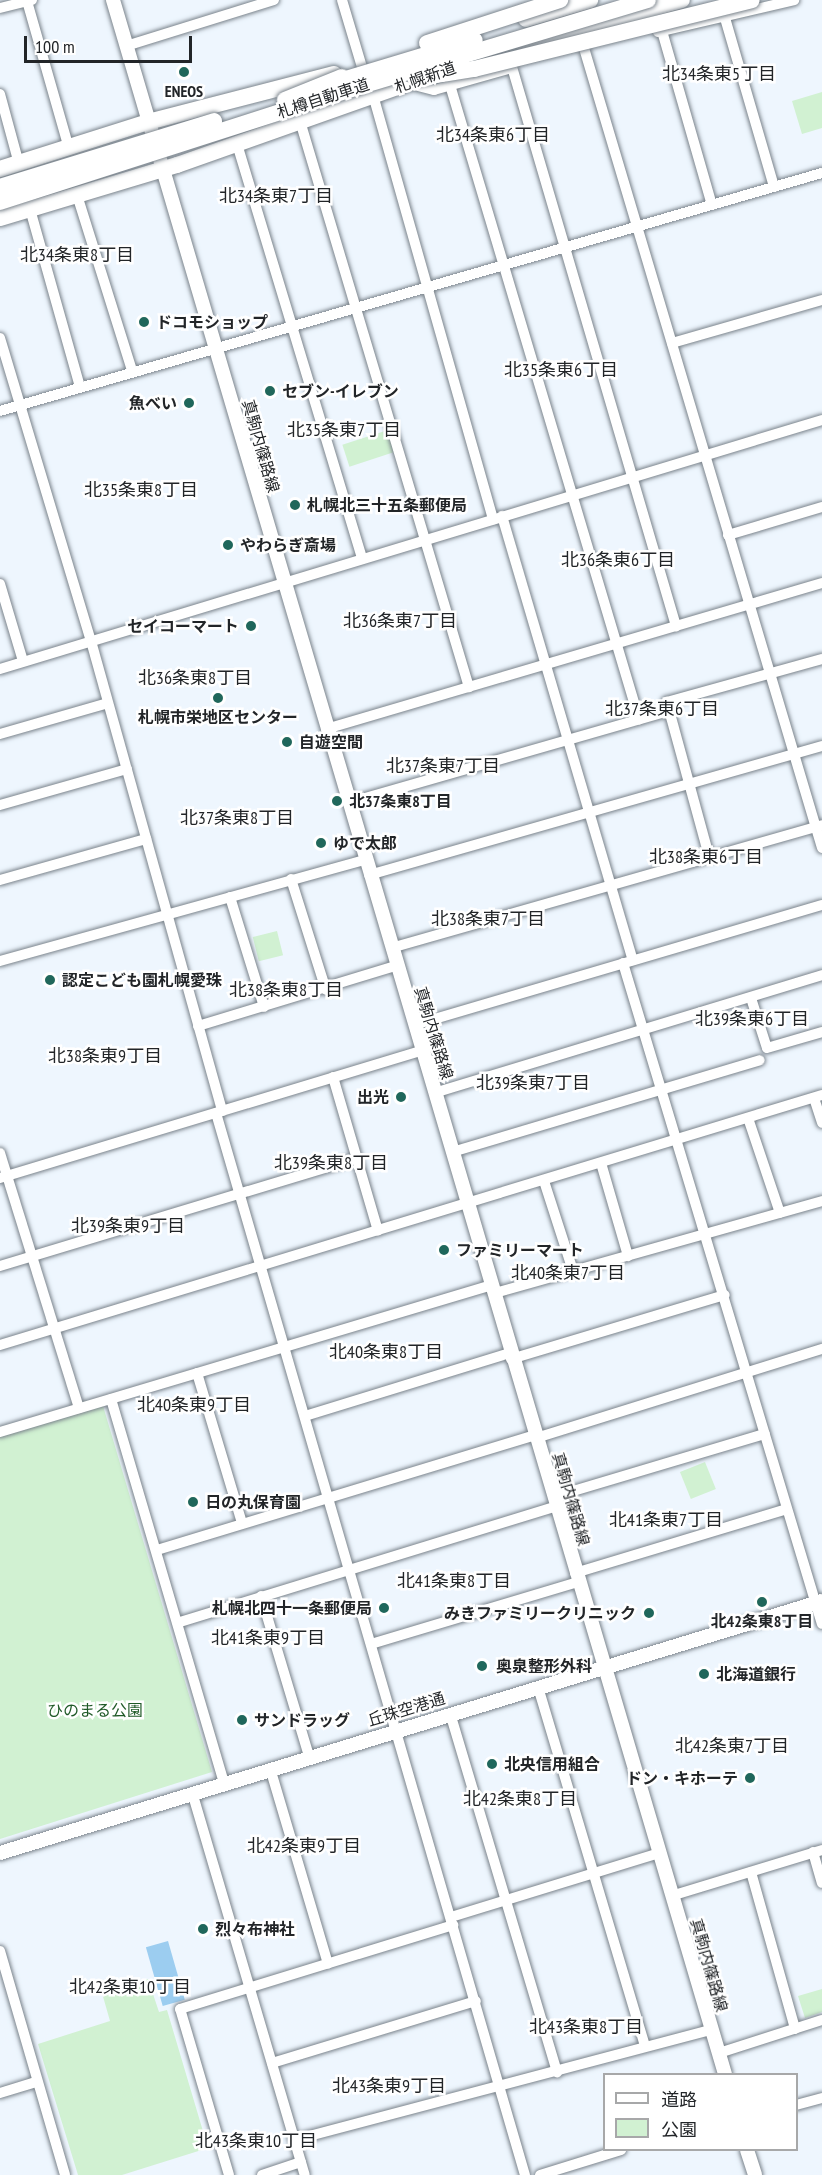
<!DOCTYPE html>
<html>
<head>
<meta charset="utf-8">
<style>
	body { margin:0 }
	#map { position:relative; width:822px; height:2175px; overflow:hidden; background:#eef6fe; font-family:"PT Sans Narrow","Noto Sans JP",sans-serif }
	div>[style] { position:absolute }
	.green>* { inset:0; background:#d1f1d2; transform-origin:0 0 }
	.water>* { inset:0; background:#9ccdf0; transform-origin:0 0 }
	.roads { filter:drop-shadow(0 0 2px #7a838b) drop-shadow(0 0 2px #7a838b) }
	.minor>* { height:10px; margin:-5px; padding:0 5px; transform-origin:5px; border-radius:5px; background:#fff }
	.major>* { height:14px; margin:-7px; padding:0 7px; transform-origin:7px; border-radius:7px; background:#fff }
	.highway>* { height:16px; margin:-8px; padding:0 8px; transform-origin:8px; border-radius:8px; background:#fff }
	.bridges { filter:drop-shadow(0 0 2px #7a838b) drop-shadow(0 0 2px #7a838b) }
	.highway-bridge>* { height:16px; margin:-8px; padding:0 8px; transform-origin:8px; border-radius:8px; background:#fff }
	.dots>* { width:16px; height:16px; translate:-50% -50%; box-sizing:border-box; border:3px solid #fff; border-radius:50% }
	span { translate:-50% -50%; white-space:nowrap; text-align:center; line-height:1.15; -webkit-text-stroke:5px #fff; paint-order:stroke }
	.street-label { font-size:16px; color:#222528 }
	.poi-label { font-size:16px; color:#222528; font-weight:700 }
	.left { translate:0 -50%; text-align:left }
	.right { translate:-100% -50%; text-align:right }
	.park-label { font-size:16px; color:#205a28 }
	.neighbourhood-label { font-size:18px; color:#222528 }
	.legend { position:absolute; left:603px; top:2073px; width:195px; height:78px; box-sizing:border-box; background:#fff; border:2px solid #a7a8a9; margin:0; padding:8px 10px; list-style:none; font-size:18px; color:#222528 }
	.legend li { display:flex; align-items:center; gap:12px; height:30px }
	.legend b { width:30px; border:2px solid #a7a8a9 }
	.scale { position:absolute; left:24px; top:36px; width:168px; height:27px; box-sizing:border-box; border:3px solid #222528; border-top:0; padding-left:8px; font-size:18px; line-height:21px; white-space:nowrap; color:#222528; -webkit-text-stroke:4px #fff; paint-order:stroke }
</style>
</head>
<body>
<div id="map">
	<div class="green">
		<i style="clip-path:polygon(822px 92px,822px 128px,802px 134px,792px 101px)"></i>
		<i style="left:388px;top:430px;width:23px;height:48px;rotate:72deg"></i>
		<i style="left:277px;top:931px;width:25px;height:25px;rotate:76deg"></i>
		<i style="clip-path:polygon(103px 1406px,212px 1772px,0 1839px,0 1437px)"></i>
		<i style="left:705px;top:1462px;width:29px;height:27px;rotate:68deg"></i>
		<i style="clip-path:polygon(148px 1979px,159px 2012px,167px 2010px,208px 2148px,122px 2175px,78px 2175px,38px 2044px,110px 2021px,102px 1993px)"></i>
		<i style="clip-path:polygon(822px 1989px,822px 2012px,805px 2018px,798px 1996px)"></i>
	</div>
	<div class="water">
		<i style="left:168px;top:1941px;width:61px;height:23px;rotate:74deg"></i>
	</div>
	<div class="roads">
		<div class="minor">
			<i style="left:342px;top:0;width:70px;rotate:73.4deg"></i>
			<i style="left:27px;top:1px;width:153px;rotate:74.1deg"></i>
			<i style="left:0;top:8px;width:33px;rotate:-14deg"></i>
			<i style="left:725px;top:18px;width:176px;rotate:73.8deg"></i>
			<i style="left:662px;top:31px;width:181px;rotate:74deg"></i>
			<i style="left:658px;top:32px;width:140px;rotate:-13.2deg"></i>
			<i style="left:581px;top:38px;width:845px;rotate:73.43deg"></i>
			<i style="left:126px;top:46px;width:155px;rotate:-17.3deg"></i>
			<i style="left:512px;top:67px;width:583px;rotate:73.65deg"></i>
			<i style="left:410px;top:84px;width:25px;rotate:14deg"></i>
			<i style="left:434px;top:90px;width:80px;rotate:-15.9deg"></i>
			<i style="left:450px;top:85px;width:662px;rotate:73.4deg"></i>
			<i style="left:0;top:94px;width:73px;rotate:74.8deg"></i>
			<i style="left:373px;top:95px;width:441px;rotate:74.2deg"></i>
			<i style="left:300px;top:121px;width:591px;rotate:73.38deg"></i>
			<i style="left:237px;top:144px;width:432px;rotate:73.2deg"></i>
			<i style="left:77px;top:195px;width:184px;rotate:72.6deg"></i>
			<i style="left:30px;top:209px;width:185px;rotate:74.3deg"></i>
			<i style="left:0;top:338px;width:316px;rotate:73.3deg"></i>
			<i style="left:91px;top:641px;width:488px;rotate:74.4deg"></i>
			<i style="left:672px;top:343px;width:156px;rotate:-16deg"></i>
			<i style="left:0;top:411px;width:856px;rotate:-16.15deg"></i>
			<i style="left:502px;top:516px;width:463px;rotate:73.6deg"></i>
			<i style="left:728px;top:535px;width:98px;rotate:-16.6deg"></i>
			<i style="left:0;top:584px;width:80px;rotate:73.4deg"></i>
			<i style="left:0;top:669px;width:859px;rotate:-16.85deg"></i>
			<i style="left:326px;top:729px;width:517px;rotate:-16.4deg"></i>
			<i style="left:0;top:734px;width:112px;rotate:-16deg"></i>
			<i style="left:348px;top:803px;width:334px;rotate:-16deg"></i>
			<i style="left:0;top:805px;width:132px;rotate:-15.8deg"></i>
			<i style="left:709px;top:856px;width:160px;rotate:-105.3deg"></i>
			<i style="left:667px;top:702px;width:161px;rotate:-15.5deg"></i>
			<i style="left:369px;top:875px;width:471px;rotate:-15.9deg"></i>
			<i style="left:291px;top:879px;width:116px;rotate:72.5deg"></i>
			<i style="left:0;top:880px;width:152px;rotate:-15.7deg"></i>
			<i style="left:230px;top:897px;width:115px;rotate:72.8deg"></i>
			<i style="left:391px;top:948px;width:448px;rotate:-15.9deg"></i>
			<i style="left:0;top:961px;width:379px;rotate:-15.5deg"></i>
			<i style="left:623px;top:963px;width:690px;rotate:73.25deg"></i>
			<i style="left:751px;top:998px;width:52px;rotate:72.3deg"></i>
			<i style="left:767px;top:1048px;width:57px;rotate:-16.2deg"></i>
			<i style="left:414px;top:1025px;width:425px;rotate:-16.4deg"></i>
			<i style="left:198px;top:1026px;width:207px;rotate:-16.9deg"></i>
			<i style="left:333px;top:1077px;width:160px;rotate:73.7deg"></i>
			<i style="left:434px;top:1093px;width:406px;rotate:-16.9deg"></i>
			<i style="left:814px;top:1098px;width:26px;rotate:72deg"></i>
			<i style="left:216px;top:1113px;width:1106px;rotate:73.78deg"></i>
			<i style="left:748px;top:1118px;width:100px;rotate:71.4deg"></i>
			<i style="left:452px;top:1152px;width:321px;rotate:-16.6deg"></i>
			<i style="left:0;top:1153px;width:267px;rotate:72.8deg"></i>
			<i style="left:601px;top:1163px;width:97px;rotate:73.8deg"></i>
			<i style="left:0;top:1178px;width:440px;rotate:-16.8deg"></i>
			<i style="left:544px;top:1181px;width:95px;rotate:72.1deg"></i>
			<i style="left:0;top:1266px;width:373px;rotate:-16.8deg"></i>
			<i style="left:495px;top:1293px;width:340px;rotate:-15.7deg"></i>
			<i style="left:0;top:1345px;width:859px;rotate:-16.92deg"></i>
			<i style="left:511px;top:1359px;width:223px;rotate:-16.7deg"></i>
			<i style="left:197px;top:1373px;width:157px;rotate:73.3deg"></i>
			<i style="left:111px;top:1399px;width:399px;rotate:73.6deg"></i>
			<i style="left:305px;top:1416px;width:214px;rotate:-17.1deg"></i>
			<i style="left:0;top:1432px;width:513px;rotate:-16.64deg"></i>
			<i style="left:536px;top:1438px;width:300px;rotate:-17.3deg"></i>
			<i style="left:553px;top:1497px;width:221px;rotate:-16.6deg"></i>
			<i style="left:157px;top:1550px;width:396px;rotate:-16.9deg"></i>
			<i style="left:575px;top:1573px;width:221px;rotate:-16.8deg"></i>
			<i style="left:261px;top:1596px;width:167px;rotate:73.3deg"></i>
			<i style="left:180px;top:1622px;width:393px;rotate:-17.1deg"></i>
			<i style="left:371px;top:1644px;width:216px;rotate:-16.7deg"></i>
			<i style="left:538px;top:1687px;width:375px;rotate:73.4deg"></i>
			<i style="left:450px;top:1713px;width:375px;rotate:73.4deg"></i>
			<i style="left:270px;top:1768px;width:204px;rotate:73.5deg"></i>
			<i style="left:192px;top:1792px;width:399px;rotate:73.6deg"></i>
			<i style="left:813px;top:1852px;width:32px;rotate:74deg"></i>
			<i style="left:751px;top:1872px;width:163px;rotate:74.3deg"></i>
			<i style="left:671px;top:1896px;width:158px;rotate:-16.9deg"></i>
			<i style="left:451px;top:1917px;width:218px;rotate:-17.1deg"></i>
			<i style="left:0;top:1951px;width:233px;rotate:73.8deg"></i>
			<i style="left:719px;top:2053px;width:108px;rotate:-17.8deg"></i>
			<i style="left:272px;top:2063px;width:213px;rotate:-16.9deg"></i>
			<i style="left:0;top:2093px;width:38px;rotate:-17deg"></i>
			<i style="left:796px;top:2105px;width:27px;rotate:-15deg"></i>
			<i style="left:294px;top:2140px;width:430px;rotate:-14.8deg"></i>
			<i style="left:229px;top:2175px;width:173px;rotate:-106.4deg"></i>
			<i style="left:180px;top:2009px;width:286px;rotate:-17.1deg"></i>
			<i style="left:262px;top:2175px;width:41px;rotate:-18.4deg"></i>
			<i style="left:540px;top:2175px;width:85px;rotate:-17.2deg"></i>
		</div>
		<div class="major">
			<i style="left:113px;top:0;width:2162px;rotate:73.56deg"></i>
			<i style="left:0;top:1853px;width:860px;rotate:-17.04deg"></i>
			<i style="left:747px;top:2150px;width:26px;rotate:72deg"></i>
		</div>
		<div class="highway">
			<i style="left:526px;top:19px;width:67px;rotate:-16.5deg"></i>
			<i style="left:524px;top:45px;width:164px;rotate:-15.9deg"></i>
			<i style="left:0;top:169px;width:155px;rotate:-17.6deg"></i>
			<i style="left:148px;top:122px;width:192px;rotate:-14.5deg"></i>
			<i style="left:0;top:218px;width:185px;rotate:-16.7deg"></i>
			<i style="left:177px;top:165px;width:269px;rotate:-19.5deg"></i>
		</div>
	</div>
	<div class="bridges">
		<div class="highway-bridge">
			<i style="left:427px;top:43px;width:140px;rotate:-17.9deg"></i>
			<i style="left:417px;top:78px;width:58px;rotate:-9deg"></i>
			<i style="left:474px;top:69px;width:286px;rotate:-13.9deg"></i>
			<i style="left:333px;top:83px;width:148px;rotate:-16.8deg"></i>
			<i style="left:285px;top:100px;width:61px;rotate:-22deg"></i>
			<i style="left:0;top:187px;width:224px;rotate:-17.1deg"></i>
			<i style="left:0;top:202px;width:369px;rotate:-17.8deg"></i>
			<i style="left:351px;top:89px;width:310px;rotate:-16.7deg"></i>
		</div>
	</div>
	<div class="dots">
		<i style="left:184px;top:72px;background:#20675b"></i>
		<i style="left:144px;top:322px;background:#20675b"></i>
		<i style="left:270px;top:391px;background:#20675b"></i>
		<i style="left:189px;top:403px;background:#20675b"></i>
		<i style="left:295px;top:505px;background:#20675b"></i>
		<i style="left:228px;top:545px;background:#20675b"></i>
		<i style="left:251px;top:626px;background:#20675b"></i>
		<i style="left:218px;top:698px;background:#20675b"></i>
		<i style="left:287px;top:742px;background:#20675b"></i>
		<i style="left:337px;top:801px;background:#20675b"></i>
		<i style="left:321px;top:843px;background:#20675b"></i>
		<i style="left:50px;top:980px;background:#20675b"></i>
		<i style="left:401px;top:1097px;background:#20675b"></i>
		<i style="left:444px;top:1250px;background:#20675b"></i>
		<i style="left:193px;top:1502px;background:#20675b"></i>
		<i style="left:762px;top:1602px;background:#20675b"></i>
		<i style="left:384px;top:1608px;background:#20675b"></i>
		<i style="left:649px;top:1613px;background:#20675b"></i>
		<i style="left:482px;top:1666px;background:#20675b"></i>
		<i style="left:704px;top:1674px;background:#20675b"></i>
		<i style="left:242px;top:1720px;background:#20675b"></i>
		<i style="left:492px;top:1764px;background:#20675b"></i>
		<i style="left:750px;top:1778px;background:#20675b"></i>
		<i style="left:203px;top:1929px;background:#20675b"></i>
	</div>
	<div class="street-label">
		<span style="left:425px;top:77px;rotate:-19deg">札幌新道</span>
		<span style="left:323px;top:98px;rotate:-18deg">札樽自動車道</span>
		<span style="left:261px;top:446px;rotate:74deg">真駒内篠路線</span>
		<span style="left:434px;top:1033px;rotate:73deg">真駒内篠路線</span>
		<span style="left:571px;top:1499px;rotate:74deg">真駒内篠路線</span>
		<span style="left:406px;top:1709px;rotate:-17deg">丘珠空港通</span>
		<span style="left:709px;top:1965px;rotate:74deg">真駒内篠路線</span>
	</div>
	<div class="poi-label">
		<span style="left:184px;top:91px">ENEOS</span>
		<span class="left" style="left:156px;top:322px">ドコモショップ</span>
		<span class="left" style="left:282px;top:391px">セブン-イレブン</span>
		<span class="right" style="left:177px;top:403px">魚べい</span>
		<span class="left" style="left:307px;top:505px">札幌北三十五条郵便局</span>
		<span class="left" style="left:240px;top:545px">やわらぎ斎場</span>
		<span class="right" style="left:239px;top:626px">セイコーマート</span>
		<span style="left:218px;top:717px">札幌市栄地区センター</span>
		<span class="left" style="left:299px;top:742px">自遊空間</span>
		<span class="left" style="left:349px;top:801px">北37条東8丁目</span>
		<span class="left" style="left:333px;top:843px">ゆで太郎</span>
		<span class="left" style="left:62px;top:980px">認定こども園札幌愛珠</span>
		<span class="right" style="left:389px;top:1097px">出光</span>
		<span class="left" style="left:456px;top:1250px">ファミリーマート</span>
		<span class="left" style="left:205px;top:1502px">日の丸保育園</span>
		<span class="right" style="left:372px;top:1608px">札幌北四十一条郵便局</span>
		<span class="right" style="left:636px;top:1613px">みきファミリークリニック</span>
		<span style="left:762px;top:1621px">北42条東8丁目</span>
		<span class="left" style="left:496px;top:1666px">奥泉整形外科</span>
		<span class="left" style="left:716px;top:1674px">北海道銀行</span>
		<span class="left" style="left:254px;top:1720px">サンドラッグ</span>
		<span class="left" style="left:504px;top:1764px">北央信用組合</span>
		<span class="right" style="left:738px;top:1778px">ドン・キホーテ</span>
		<span class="left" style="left:215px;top:1929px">烈々布神社</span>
	</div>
	<div class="park-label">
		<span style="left:95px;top:1710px">ひのまる公園</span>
	</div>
	<div class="neighbourhood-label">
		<span style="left:719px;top:74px">北34条東5丁目</span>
		<span style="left:493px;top:135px">北34条東6丁目</span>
		<span style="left:276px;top:196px">北34条東7丁目</span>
		<span style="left:77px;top:255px">北34条東8丁目</span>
		<span style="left:561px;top:370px">北35条東6丁目</span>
		<span style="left:344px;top:430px">北35条東7丁目</span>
		<span style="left:141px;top:490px">北35条東8丁目</span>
		<span style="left:618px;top:560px">北36条東6丁目</span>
		<span style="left:400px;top:621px">北36条東7丁目</span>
		<span style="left:195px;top:678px">北36条東8丁目</span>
		<span style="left:662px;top:709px">北37条東6丁目</span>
		<span style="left:443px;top:766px">北37条東7丁目</span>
		<span style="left:237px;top:818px">北37条東8丁目</span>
		<span style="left:706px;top:857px">北38条東6丁目</span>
		<span style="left:488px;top:919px">北38条東7丁目</span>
		<span style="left:286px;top:990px">北38条東8丁目</span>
		<span style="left:752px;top:1019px">北39条東6丁目</span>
		<span style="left:105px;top:1056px">北38条東9丁目</span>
		<span style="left:533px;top:1083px">北39条東7丁目</span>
		<span style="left:331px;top:1163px">北39条東8丁目</span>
		<span style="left:128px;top:1226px">北39条東9丁目</span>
		<span style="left:568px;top:1273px">北40条東7丁目</span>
		<span style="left:386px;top:1352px">北40条東8丁目</span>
		<span style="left:194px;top:1405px">北40条東9丁目</span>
		<span style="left:666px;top:1520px">北41条東7丁目</span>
		<span style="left:454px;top:1581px">北41条東8丁目</span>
		<span style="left:268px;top:1638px">北41条東9丁目</span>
		<span style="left:732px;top:1746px">北42条東7丁目</span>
		<span style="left:520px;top:1799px">北42条東8丁目</span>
		<span style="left:304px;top:1846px">北42条東9丁目</span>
		<span style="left:130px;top:1987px">北42条東10丁目</span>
		<span style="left:586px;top:2027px">北43条東8丁目</span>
		<span style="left:389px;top:2086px">北43条東9丁目</span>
		<span style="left:256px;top:2141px">北43条東10丁目</span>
	</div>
	<ul class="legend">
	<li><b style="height:8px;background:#fff"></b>道路</li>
	<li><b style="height:16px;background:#d1f1d2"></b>公園</li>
	</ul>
	<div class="scale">100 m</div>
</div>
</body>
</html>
